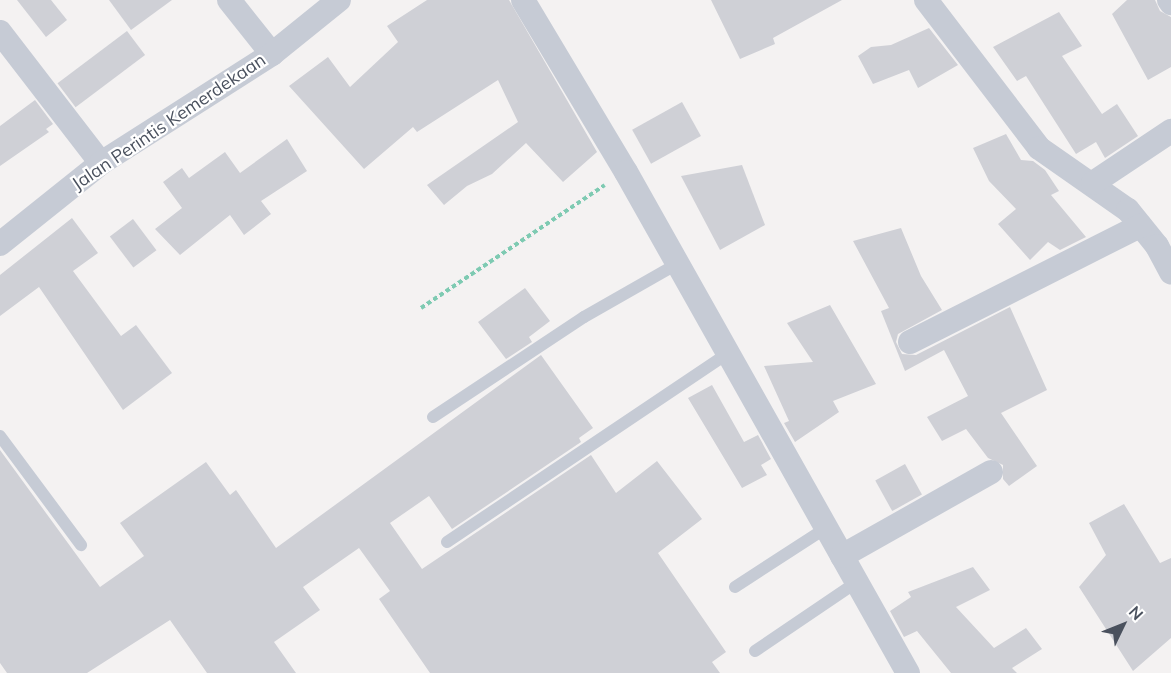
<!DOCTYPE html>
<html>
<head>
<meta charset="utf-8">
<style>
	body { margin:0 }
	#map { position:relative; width:1171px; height:673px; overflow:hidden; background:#f4f2f2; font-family:Mulish,sans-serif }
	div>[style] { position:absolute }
	.building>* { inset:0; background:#cfd0d6; transform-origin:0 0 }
	.path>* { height:4px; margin-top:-2px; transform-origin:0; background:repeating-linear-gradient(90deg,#7ecab2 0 4.5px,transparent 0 7.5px) }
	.lane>* { height:12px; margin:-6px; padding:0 6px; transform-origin:6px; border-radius:6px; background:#c6cbd5 }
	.street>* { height:24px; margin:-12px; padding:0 12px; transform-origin:12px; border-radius:12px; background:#c6cbd5 }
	span { translate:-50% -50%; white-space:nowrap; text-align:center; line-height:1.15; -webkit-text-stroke:4.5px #fff; paint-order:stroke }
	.street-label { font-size:18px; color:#4a515e }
	.north { position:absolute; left:1093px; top:595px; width:60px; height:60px; -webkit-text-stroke:4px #fff; paint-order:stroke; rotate:47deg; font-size:16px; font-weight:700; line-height:24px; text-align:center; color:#4a515e }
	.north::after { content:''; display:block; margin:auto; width:21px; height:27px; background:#4a515e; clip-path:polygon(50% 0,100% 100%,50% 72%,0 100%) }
</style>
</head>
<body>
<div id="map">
	<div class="building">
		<i style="clip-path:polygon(17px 0,51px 0,67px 20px,46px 37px)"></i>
		<i style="clip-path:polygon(109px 0,172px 0,131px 30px)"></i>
		<i style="clip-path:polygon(427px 0,509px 0,597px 152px,563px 182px,526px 143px,492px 174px,467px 186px,444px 205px,427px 185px,518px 122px,498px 80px,417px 132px,413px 127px,364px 169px,289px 86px,328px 57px,350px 87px,398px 42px,387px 26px)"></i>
		<i style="clip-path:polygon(711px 0,842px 0,773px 38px,775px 44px,740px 59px)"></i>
		<i style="clip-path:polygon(1127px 0,1155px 0,1160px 11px,1171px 17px,1171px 67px,1148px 80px,1112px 14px)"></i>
		<i style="clip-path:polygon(1059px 12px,1082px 46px,1062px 56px,1102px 114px,1117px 104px,1138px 136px,1105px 158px,1096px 142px,1076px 154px,1026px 76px,1017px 81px,993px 47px)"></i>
		<i style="clip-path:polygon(929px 28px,958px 65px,918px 88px,909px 70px,873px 84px,858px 56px,871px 47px,891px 45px)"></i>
		<i style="left:127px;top:31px;width:30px;height:87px;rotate:53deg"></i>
		<i style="clip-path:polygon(35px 100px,53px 124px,46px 129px,49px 132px,0 166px,0 126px)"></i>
		<i style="left:682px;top:102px;width:39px;height:57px;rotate:61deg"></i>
		<i style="clip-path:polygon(1006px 134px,1021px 160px,1033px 161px,1045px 170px,1059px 191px,1051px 195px,1086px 237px,1060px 250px,1048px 242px,1030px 260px,998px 224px,1016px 209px,989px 181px,973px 148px)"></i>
		<i style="clip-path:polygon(287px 139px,307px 171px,261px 201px,271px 214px,244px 235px,230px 215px,180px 255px,155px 229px,182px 208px,163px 182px,182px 168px,189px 178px,225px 152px,240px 173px)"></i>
		<i style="clip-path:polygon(742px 165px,765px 225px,720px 250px,681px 176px)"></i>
		<i style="clip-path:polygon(72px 218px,98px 253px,73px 271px,121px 336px,136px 325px,172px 373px,123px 410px,39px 287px,0 316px,0 275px)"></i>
		<i style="left:133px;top:219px;width:39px;height:29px;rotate:53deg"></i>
		<i style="clip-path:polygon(901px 228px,921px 276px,942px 310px,898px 334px,896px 342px,902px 354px,916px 355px,1010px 307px,1047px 390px,1001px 413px,1037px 466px,1009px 486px,1003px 479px,1003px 465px,988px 458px,966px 429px,942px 441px,927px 417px,968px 396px,944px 350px,905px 371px,881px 311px,889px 308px,853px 241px)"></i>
		<i style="clip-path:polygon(525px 288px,550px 321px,529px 337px,532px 342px,506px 359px,478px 322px)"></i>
		<i style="clip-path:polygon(830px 305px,876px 384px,833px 401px,839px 412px,795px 442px,784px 423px,789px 421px,764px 366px,813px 362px,787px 323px)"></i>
		<i style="clip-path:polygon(541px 355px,593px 428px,579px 438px,581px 442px,452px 529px,429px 496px,390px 523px,422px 569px,591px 455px,616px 493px,657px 461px,702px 519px,658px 553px,726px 652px,712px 662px,720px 673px,430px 673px,379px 599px,390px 591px,359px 548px,303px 587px,320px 610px,274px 642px,296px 673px,207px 673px,170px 620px,87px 673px,7px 673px,0 663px,0 450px,100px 587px,144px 556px,120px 523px,206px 462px,230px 495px,236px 490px,276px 548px)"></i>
		<i style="clip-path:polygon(712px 385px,744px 442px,758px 435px,771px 459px,761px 465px,767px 475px,742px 488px,688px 398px)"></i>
		<i style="left:905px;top:464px;width:35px;height:34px;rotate:61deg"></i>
		<i style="clip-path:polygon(1124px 504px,1160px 563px,1171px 558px,1171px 638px,1133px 671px,1079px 587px,1106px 555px,1089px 523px)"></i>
		<i style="clip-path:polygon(973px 567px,990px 590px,956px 607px,994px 648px,1026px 628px,1042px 649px,1012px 668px,1017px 673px,951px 673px,917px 631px,904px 637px,890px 611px,911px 597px,908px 592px)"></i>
	</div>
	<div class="path">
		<i style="left:421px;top:308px;width:221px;rotate:-33.8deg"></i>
	</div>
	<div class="lane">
		<i style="left:433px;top:417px;width:181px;rotate:-33.5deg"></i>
		<i style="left:584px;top:317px;width:107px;rotate:-29.7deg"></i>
		<i style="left:0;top:436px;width:136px;rotate:53.4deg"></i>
		<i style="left:447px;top:542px;width:339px;rotate:-33.9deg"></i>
		<i style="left:735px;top:587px;width:108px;rotate:-33deg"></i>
		<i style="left:755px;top:651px;width:123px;rotate:-34.1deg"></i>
	</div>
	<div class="street">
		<i style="left:229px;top:0;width:69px;rotate:51.5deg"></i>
		<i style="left:523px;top:0;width:200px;rotate:59.1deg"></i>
		<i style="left:626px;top:172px;width:575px;rotate:60.63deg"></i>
		<i style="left:926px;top:0;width:186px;rotate:52.6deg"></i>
		<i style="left:1039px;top:148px;width:108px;rotate:34.9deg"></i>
		<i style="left:1128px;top:210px;width:46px;rotate:51.1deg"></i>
		<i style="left:1157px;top:246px;width:30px;rotate:62deg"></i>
		<i style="left:1169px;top:0;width:4px;rotate:56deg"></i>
		<i style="left:0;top:32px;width:165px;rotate:52.4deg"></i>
		<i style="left:1093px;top:183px;width:94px;rotate:-33.7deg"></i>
		<i style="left:0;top:244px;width:129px;rotate:-38.7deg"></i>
		<i style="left:101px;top:163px;width:203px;rotate:-32.5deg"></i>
		<i style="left:272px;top:54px;width:86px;rotate:-38.9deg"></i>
		<i style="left:910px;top:342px;width:258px;rotate:-26.8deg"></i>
		<i style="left:842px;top:556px;width:171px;rotate:-29.4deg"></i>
	</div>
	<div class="street-label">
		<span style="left:169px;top:122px;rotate:-34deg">Jalan Perintis Kemerdekaan</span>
	</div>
	<div class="north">N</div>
</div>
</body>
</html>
